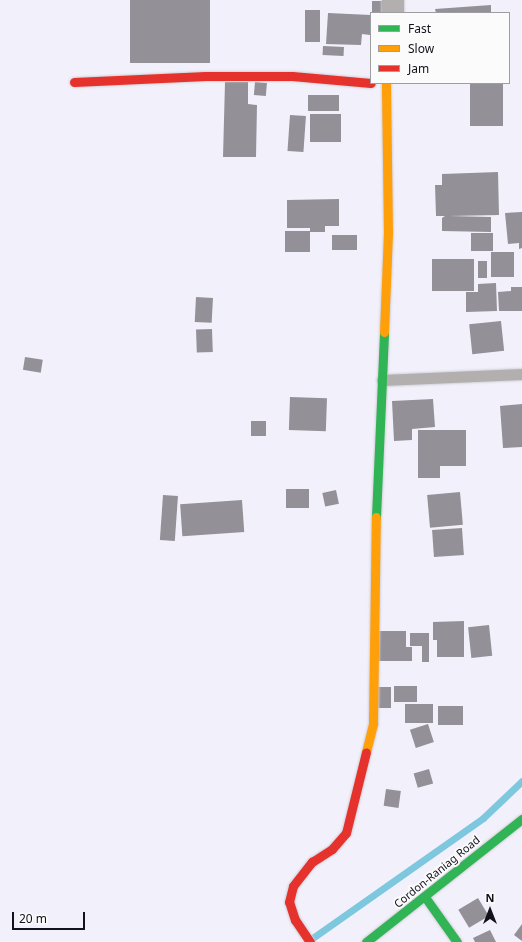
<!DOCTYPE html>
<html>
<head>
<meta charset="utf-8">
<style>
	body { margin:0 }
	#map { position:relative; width:522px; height:942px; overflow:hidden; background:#f2f0fa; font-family:"Noto Sans",sans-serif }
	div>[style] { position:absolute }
	.stream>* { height:7px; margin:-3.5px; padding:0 3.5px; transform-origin:3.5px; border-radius:3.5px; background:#7dc7df }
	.building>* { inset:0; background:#949098; transform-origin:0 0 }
	.roads { filter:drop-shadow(0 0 1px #cfcdd5) drop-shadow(0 0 1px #cfcdd5) }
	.lane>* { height:11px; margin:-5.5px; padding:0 5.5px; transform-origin:5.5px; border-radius:5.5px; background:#b4afaf }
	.street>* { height:22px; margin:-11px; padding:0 11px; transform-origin:11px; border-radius:11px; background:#b4afaf }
	.fast>* { height:9px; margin:-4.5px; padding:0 4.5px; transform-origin:4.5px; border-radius:4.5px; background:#30b455 }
	.slow>* { height:9px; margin:-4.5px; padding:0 4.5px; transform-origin:4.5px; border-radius:4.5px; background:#ff9f0a }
	.jam>* { height:9px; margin:-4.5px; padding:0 4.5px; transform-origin:4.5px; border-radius:4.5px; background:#e5322d }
	span { translate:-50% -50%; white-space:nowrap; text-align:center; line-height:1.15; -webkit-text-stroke:4px #fbfbfb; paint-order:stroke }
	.street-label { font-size:11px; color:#13111b }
	.legend { position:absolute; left:370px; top:12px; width:140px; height:72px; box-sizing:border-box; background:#fbfbfb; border:1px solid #9e9da1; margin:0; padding:5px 7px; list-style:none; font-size:12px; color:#13111b }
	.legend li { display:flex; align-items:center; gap:8px; height:20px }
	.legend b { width:20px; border:1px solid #9e9da1 }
	.north { position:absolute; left:470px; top:890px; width:40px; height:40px; -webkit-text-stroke:3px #fbfbfb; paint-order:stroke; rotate:0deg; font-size:11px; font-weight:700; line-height:16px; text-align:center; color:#13111b }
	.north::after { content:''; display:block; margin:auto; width:14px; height:18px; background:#13111b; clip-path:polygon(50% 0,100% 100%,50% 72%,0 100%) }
	.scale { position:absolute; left:12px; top:912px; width:73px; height:18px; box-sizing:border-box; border:2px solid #13111b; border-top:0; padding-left:5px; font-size:12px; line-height:14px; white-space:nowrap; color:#13111b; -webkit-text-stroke:3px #fbfbfb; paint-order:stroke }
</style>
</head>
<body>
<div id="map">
	<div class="stream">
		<i style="left:311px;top:939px;width:210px;rotate:-35.1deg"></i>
		<i style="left:483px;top:818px;width:54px;rotate:-43.5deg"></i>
	</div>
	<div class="building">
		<i style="left:130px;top:0;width:80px;height:63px"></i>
		<i style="left:372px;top:1px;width:15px;height:12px"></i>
		<i style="clip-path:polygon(491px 5px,491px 13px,436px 13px,435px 9px)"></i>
		<i style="left:305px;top:10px;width:15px;height:32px"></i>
		<i style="clip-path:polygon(328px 13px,371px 15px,370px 35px,362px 34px,361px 45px,326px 44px)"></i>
		<i style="left:323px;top:46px;width:21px;height:9px;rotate:3deg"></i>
		<i style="clip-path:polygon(225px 82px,248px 82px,248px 104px,257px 105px,256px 157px,223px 157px)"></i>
		<i style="left:255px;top:82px;width:12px;height:13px;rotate:5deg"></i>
		<i style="left:470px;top:83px;width:33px;height:43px"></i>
		<i style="left:308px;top:95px;width:31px;height:16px"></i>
		<i style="left:310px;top:114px;width:31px;height:28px"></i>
		<i style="left:290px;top:115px;width:16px;height:36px;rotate:4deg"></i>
		<i style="clip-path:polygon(498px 172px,499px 215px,449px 216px,491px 217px,491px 232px,442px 231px,442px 218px,445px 216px,436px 216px,435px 185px,442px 185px,442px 174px)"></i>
		<i style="clip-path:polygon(339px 199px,339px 226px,325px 226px,325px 232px,310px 232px,310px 252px,285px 252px,285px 231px,310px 231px,310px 228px,287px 228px,287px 200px)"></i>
		<i style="clip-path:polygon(522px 212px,522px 248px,519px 249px,519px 243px,508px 244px,505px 213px)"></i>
		<i style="left:493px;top:233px;width:18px;height:22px;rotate:90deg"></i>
		<i style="left:357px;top:235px;width:15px;height:25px;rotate:90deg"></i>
		<i style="left:491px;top:252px;width:23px;height:25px"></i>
		<i style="left:432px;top:259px;width:42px;height:32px"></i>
		<i style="left:487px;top:261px;width:17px;height:9px;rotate:90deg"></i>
		<i style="clip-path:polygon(496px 283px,497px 311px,466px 312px,466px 292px,478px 292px,478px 284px)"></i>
		<i style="clip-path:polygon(511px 287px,522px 287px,522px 311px,499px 311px,498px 292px,511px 291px)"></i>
		<i style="left:196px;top:297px;width:17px;height:25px;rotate:3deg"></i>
		<i style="left:501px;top:321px;width:30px;height:32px;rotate:84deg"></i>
		<i style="left:212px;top:329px;width:23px;height:16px;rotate:88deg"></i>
		<i style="left:25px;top:357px;width:18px;height:13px;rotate:9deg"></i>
		<i style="left:290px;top:397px;width:37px;height:33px;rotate:2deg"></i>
		<i style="clip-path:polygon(433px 399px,435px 427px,412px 429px,412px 440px,394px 441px,392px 401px)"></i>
		<i style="clip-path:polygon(522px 404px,522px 447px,503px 448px,500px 406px)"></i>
		<i style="left:251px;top:421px;width:15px;height:15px"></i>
		<i style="clip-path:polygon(418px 430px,466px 430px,466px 466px,440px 466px,440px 478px,418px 478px)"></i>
		<i style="left:286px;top:489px;width:23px;height:19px"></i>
		<i style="left:336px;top:490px;width:14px;height:14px;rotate:78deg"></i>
		<i style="left:460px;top:492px;width:33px;height:33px;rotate:85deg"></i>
		<i style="left:163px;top:495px;width:15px;height:45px;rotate:4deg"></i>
		<i style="left:242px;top:500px;width:32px;height:62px;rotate:86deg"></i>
		<i style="left:462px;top:528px;width:27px;height:30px;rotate:86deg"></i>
		<i style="clip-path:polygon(464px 621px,464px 657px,437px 657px,437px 640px,433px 640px,433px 622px)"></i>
		<i style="left:489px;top:625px;width:31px;height:21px;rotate:84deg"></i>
		<i style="clip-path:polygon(378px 631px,406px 631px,406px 647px,412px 647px,412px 661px,378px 661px)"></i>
		<i style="clip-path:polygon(410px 633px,429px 633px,429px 662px,422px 662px,422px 646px,410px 646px)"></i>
		<i style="left:394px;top:686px;width:23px;height:16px"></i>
		<i style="left:377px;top:687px;width:14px;height:21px"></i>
		<i style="left:433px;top:704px;width:19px;height:28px;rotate:90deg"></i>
		<i style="left:438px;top:706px;width:25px;height:19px"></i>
		<i style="left:428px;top:724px;width:19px;height:19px;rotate:72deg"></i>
		<i style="left:429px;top:769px;width:15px;height:16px;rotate:74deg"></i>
		<i style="left:386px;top:789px;width:15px;height:17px;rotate:8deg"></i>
		<i style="left:478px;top:898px;width:21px;height:23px;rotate:59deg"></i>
		<i style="clip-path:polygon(522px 924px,522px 941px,514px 935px)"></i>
		<i style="clip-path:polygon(490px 930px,496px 942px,475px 942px,473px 938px)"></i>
	</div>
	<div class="roads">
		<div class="lane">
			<i style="left:382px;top:380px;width:140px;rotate:-2.5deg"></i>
		</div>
		<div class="street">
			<i style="left:393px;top:13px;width:13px;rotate:-90deg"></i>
		</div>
		<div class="fast">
			<i style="left:376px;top:517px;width:185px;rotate:-87.5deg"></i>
			<i style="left:425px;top:897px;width:55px;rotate:54.6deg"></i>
			<i style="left:366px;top:942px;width:199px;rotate:-38.3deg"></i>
		</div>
		<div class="slow">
			<i style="left:384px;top:332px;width:100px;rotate:-87.7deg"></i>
			<i style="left:388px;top:232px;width:149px;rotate:-90.8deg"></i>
			<i style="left:366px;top:752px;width:30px;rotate:-76deg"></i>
			<i style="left:373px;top:723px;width:206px;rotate:-89.2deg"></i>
		</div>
		<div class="jam">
			<i style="left:74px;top:82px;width:132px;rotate:-2.6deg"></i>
			<i style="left:206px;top:76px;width:86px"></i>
			<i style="left:292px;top:76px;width:79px;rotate:5.1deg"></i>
			<i style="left:310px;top:942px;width:27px;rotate:-124deg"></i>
			<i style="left:295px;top:920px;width:19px;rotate:-108deg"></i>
			<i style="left:289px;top:902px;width:16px;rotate:-76deg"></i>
			<i style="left:293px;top:886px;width:31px;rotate:-52deg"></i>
			<i style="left:312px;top:862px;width:24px;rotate:-33deg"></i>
			<i style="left:332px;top:849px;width:21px;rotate:-49deg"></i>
			<i style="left:346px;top:833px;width:83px;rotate:-76.1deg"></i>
		</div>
	</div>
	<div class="street-label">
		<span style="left:437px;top:872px;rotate:-39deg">Cordon-Raniag Road</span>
	</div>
	<ul class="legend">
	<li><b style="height:5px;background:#30b455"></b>Fast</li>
	<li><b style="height:5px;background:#ff9f0a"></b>Slow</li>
	<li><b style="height:5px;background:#e5322d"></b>Jam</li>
	</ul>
	<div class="north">N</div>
	<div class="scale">20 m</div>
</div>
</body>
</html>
